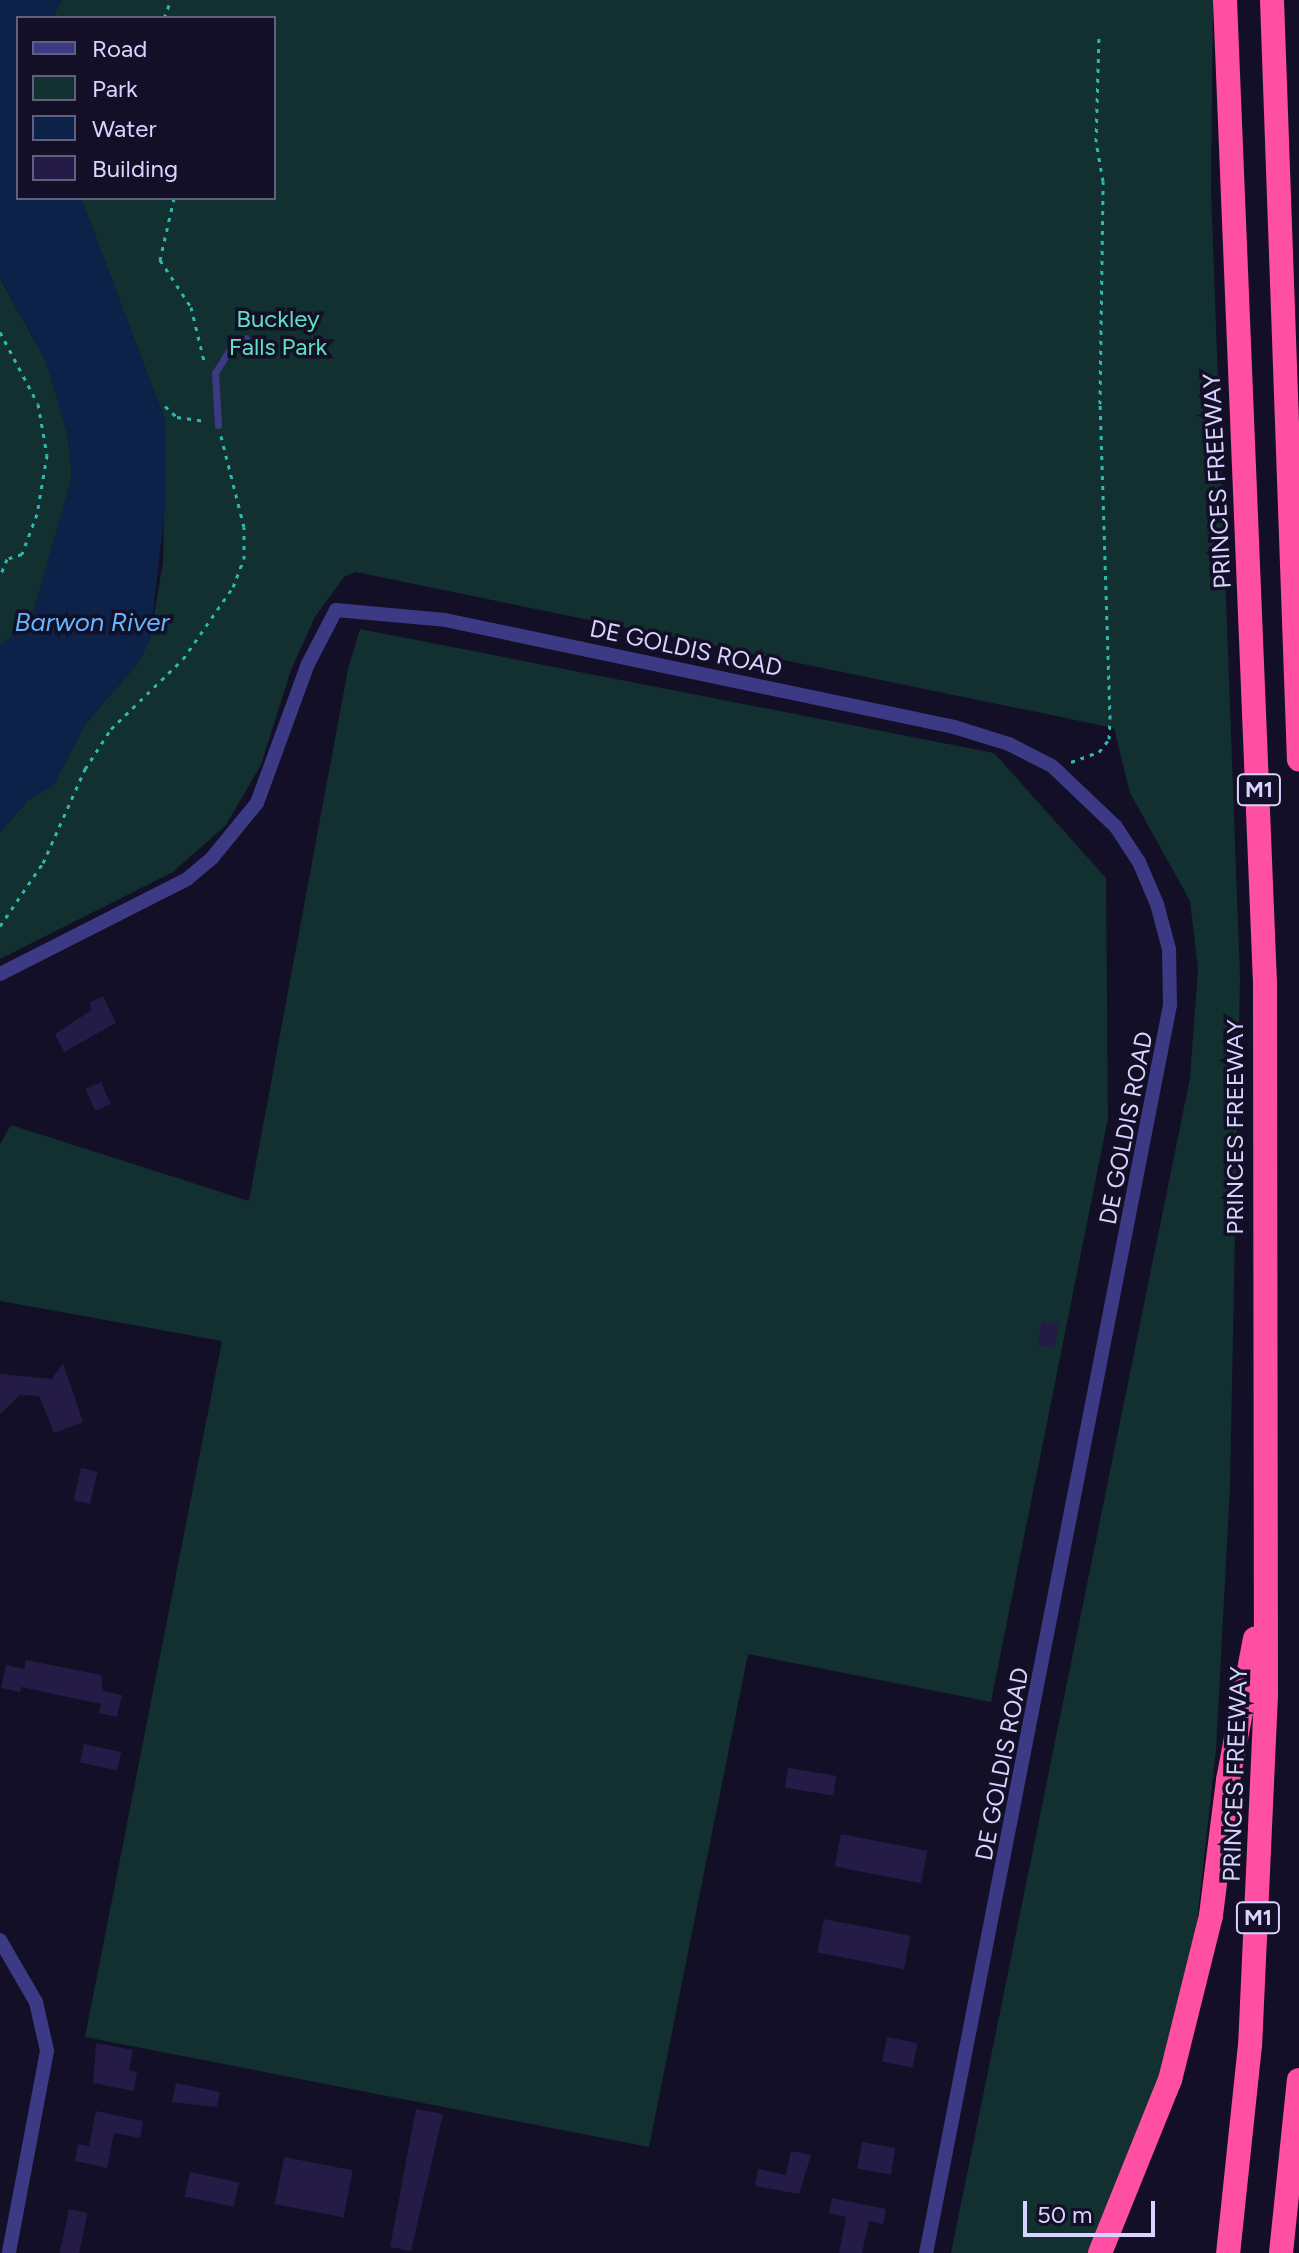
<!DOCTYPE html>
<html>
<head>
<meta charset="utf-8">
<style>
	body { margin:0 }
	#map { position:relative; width:1299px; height:2253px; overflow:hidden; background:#130f26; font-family:Figtree,sans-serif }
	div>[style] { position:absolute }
	.green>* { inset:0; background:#12302f }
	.water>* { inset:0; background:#0c2248 }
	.building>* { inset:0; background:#241b47; transform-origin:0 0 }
	.path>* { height:3px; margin-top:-1.5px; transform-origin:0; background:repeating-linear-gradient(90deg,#2fb8b0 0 4px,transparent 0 10px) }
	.service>* { height:7px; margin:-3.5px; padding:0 3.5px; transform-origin:3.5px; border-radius:3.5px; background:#3d3a85 }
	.minor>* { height:14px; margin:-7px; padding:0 7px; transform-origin:7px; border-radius:7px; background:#3d3a85 }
	.motorway>* { height:24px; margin:-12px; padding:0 12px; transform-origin:12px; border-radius:12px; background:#ff4fa3 }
	span { translate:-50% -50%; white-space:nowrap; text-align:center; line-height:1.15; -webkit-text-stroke:7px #130f26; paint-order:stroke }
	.shield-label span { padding:2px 6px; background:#130f26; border:2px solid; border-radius:6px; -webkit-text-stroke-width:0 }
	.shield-label { font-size:22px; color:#d9d4ff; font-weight:700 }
	.park-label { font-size:24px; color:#5fe0c0 }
	.street-label { font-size:24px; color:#d9d4ff }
	.water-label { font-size:26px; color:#62b6ff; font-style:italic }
	.legend { position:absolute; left:16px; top:16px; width:260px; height:184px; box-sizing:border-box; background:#130f26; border:2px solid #625e7d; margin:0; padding:10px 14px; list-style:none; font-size:24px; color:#d9d4ff }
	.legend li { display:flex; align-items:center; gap:16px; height:40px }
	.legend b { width:40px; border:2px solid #625e7d }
	.scale { position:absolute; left:1023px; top:2201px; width:132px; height:36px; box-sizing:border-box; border:4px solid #d9d4ff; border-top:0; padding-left:10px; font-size:24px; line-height:28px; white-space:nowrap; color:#d9d4ff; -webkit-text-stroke:6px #130f26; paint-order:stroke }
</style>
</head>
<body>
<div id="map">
	<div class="green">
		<i style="clip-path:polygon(62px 0,1213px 0,1211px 190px,1240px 978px,1230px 1487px,1216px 1751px,1195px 1940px,1157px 2088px,1091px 2253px,951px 2253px,1190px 1078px,1198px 969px,1190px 901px,1130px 793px,1114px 728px,356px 572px,344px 577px,315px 617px,291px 670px,261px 765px,226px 825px,173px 872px,0 959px,0 832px,29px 799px,53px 785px,86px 723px,138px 663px,150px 639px,163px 562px,166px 423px,81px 198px,274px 198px,274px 18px,52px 18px)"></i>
		<i style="clip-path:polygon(0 278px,46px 361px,68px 436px,72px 477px,31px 620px,0 646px)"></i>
		<i style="clip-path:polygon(360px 629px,994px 753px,1106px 878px,1108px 1118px,991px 1702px,748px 1654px,649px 2147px,85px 2037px,222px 1341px,0 1301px,0 1144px,11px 1125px,249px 1201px,348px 669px)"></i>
	</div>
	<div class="water">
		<i style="clip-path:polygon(0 0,62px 0,52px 18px,18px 18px,18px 198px,81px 198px,166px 423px,166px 500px,150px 639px,138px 663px,86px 723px,53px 786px,29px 799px,0 832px,0 646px,31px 620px,72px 477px,68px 436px,46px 361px,0 277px)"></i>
	</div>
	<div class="building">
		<i style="clip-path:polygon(103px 996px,116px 1023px,64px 1052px,55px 1034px,92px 1010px,89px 1003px)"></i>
		<i style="left:101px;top:1082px;width:24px;height:17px;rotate:66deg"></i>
		<i style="left:1042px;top:1321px;width:17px;height:24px;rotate:10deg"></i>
		<i style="clip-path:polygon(63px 1363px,83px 1422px,54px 1433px,39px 1396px,20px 1395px,0 1414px,0 1374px,52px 1379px)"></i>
		<i style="left:81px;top:1468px;width:17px;height:33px;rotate:13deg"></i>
		<i style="clip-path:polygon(26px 1660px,101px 1675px,103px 1691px,122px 1695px,117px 1717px,99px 1713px,101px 1704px,21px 1687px,20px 1692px,1px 1688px,6px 1665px,24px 1669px)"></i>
		<i style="left:84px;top:1744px;width:38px;height:19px;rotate:12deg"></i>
		<i style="left:788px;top:1768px;width:49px;height:20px;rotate:9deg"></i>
		<i style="left:841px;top:1834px;width:88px;height:33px;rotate:11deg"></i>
		<i style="left:824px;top:1919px;width:88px;height:34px;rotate:11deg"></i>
		<i style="left:887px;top:2037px;width:31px;height:25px;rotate:11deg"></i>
		<i style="clip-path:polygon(96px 2043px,133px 2050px,129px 2070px,137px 2072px,134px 2091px,93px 2083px)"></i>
		<i style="clip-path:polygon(176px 2083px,220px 2092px,217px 2107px,172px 2102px)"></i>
		<i style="clip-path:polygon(416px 2109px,443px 2114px,411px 2251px,390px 2247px)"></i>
		<i style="clip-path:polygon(96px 2111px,143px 2121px,140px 2138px,114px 2133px,107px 2168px,75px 2161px,78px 2144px,89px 2146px)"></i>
		<i style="left:862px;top:2142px;width:34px;height:27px;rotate:10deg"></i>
		<i style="clip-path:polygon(791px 2151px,811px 2155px,799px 2194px,755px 2186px,758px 2169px,786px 2175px)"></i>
		<i style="left:284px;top:2157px;width:70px;height:48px;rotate:11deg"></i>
		<i style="left:190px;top:2172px;width:50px;height:25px;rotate:12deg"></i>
		<i style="clip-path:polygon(832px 2198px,886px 2209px,883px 2224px,869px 2221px,862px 2253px,839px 2253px,846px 2217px,829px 2213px)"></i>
		<i style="left:69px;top:2209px;width:19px;height:45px;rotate:12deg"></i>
	</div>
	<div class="path">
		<i style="left:164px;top:18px;width:19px;rotate:-69deg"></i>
		<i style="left:174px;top:198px;width:64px;rotate:102.7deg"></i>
		<i style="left:160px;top:260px;width:56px;rotate:56.6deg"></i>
		<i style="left:191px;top:307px;width:60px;rotate:76.4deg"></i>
		<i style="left:0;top:332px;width:81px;rotate:62.2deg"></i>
		<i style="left:38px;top:404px;width:52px;rotate:80deg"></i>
		<i style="left:47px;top:455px;width:60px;rotate:99.6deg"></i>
		<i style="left:37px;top:514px;width:43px;rotate:110.6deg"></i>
		<i style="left:22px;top:554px;width:16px;rotate:162deg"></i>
		<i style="left:7px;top:559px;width:18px;rotate:112deg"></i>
		<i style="left:165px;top:406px;width:16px;rotate:43deg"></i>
		<i style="left:177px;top:417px;width:29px;rotate:8deg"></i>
		<i style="left:1071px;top:762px;width:30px;rotate:-20deg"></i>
		<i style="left:1099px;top:752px;width:16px;rotate:-52deg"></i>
		<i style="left:1109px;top:739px;width:20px;rotate:-87deg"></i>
		<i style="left:1110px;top:719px;width:315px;rotate:-91.8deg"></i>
		<i style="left:1100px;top:404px;width:223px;rotate:-89.2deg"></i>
		<i style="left:1103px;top:181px;width:40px;rotate:-100deg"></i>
		<i style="left:1096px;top:142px;width:107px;rotate:-88.4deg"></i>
		<i style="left:0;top:926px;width:76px;rotate:-55.7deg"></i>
		<i style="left:43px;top:863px;width:103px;rotate:-65.9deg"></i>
		<i style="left:85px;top:769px;width:48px;rotate:-57deg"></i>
		<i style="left:111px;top:729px;width:100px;rotate:-44.2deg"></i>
		<i style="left:183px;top:659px;width:88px;rotate:-55.2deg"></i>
		<i style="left:233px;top:587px;width:30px;rotate:-69deg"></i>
		<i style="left:244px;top:559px;width:32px;rotate:-90deg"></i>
		<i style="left:244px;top:527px;width:94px;rotate:-104.2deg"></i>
	</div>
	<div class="service">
		<i style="left:218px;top:425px;width:52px;rotate:-93.3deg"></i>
		<i style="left:215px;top:373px;width:28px;rotate:-58deg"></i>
		<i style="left:230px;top:349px;width:19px;rotate:-35deg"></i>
	</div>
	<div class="minor">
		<i style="left:0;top:974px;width:210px;rotate:-26.9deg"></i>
		<i style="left:187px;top:879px;width:33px;rotate:-40deg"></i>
		<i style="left:212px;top:858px;width:71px;rotate:-50.7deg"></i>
		<i style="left:257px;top:803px;width:146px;rotate:-69.9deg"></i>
		<i style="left:307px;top:666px;width:63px;rotate:-62.6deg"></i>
		<i style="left:336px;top:610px;width:109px;rotate:5.2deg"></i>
		<i style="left:445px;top:620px;width:520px;rotate:11.87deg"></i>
		<i style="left:954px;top:727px;width:58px;rotate:17.2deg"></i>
		<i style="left:1009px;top:744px;width:48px;rotate:27.1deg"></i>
		<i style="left:1052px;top:766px;width:88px;rotate:43.6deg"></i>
		<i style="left:1116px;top:827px;width:42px;rotate:56.7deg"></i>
		<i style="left:1139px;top:862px;width:46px;rotate:66.8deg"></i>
		<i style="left:1157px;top:904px;width:47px;rotate:75.1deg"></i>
		<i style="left:1169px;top:949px;width:56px;rotate:89deg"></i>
		<i style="left:1170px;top:1005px;width:1272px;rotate:101.06deg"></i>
		<i style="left:0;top:1940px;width:72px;rotate:59.9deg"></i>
		<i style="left:36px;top:2002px;width:50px;rotate:77.3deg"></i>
		<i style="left:47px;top:2051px;width:206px;rotate:100.7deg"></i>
	</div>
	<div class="motorway">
		<i style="left:1225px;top:0;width:986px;rotate:87.67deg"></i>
		<i style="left:1265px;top:985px;width:710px;rotate:89.92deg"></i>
		<i style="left:1266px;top:1695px;width:350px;rotate:92.6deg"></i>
		<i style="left:1250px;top:2045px;width:209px;rotate:96deg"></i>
		<i style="left:1272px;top:0;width:760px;rotate:87.97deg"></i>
		<i style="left:1100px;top:2253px;width:187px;rotate:-68deg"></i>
		<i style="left:1170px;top:2080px;width:170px;rotate:-76deg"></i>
		<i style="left:1211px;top:1915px;width:136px;rotate:-82.8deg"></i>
		<i style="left:1228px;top:1780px;width:144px;rotate:-79.2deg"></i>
		<i style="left:1281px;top:2253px;width:174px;rotate:-84.1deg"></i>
	</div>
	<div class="shield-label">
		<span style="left:1259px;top:790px">M1</span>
		<span style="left:1258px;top:1918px">M1</span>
	</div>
	<div class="park-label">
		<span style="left:278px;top:333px">Buckley<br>Falls Park</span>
	</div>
	<div class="street-label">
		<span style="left:1217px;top:481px;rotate:-93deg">PRINCES FREEWAY</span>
		<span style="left:686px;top:648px;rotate:12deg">DE GOLDIS ROAD</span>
		<span style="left:1235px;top:1127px;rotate:-90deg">PRINCES FREEWAY</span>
		<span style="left:1126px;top:1128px;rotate:-79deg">DE GOLDIS ROAD</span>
		<span style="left:1002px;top:1764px;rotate:-79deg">DE GOLDIS ROAD</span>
		<span style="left:1235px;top:1774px;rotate:-88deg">PRINCES FREEWAY</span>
	</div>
	<div class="water-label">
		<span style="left:92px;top:623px">Barwon River</span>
	</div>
	<ul class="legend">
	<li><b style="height:10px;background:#3d3a85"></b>Road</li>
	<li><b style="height:22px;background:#12302f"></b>Park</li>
	<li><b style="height:22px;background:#0c2248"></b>Water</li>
	<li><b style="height:22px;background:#241b47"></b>Building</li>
	</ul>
	<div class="scale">50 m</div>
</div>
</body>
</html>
